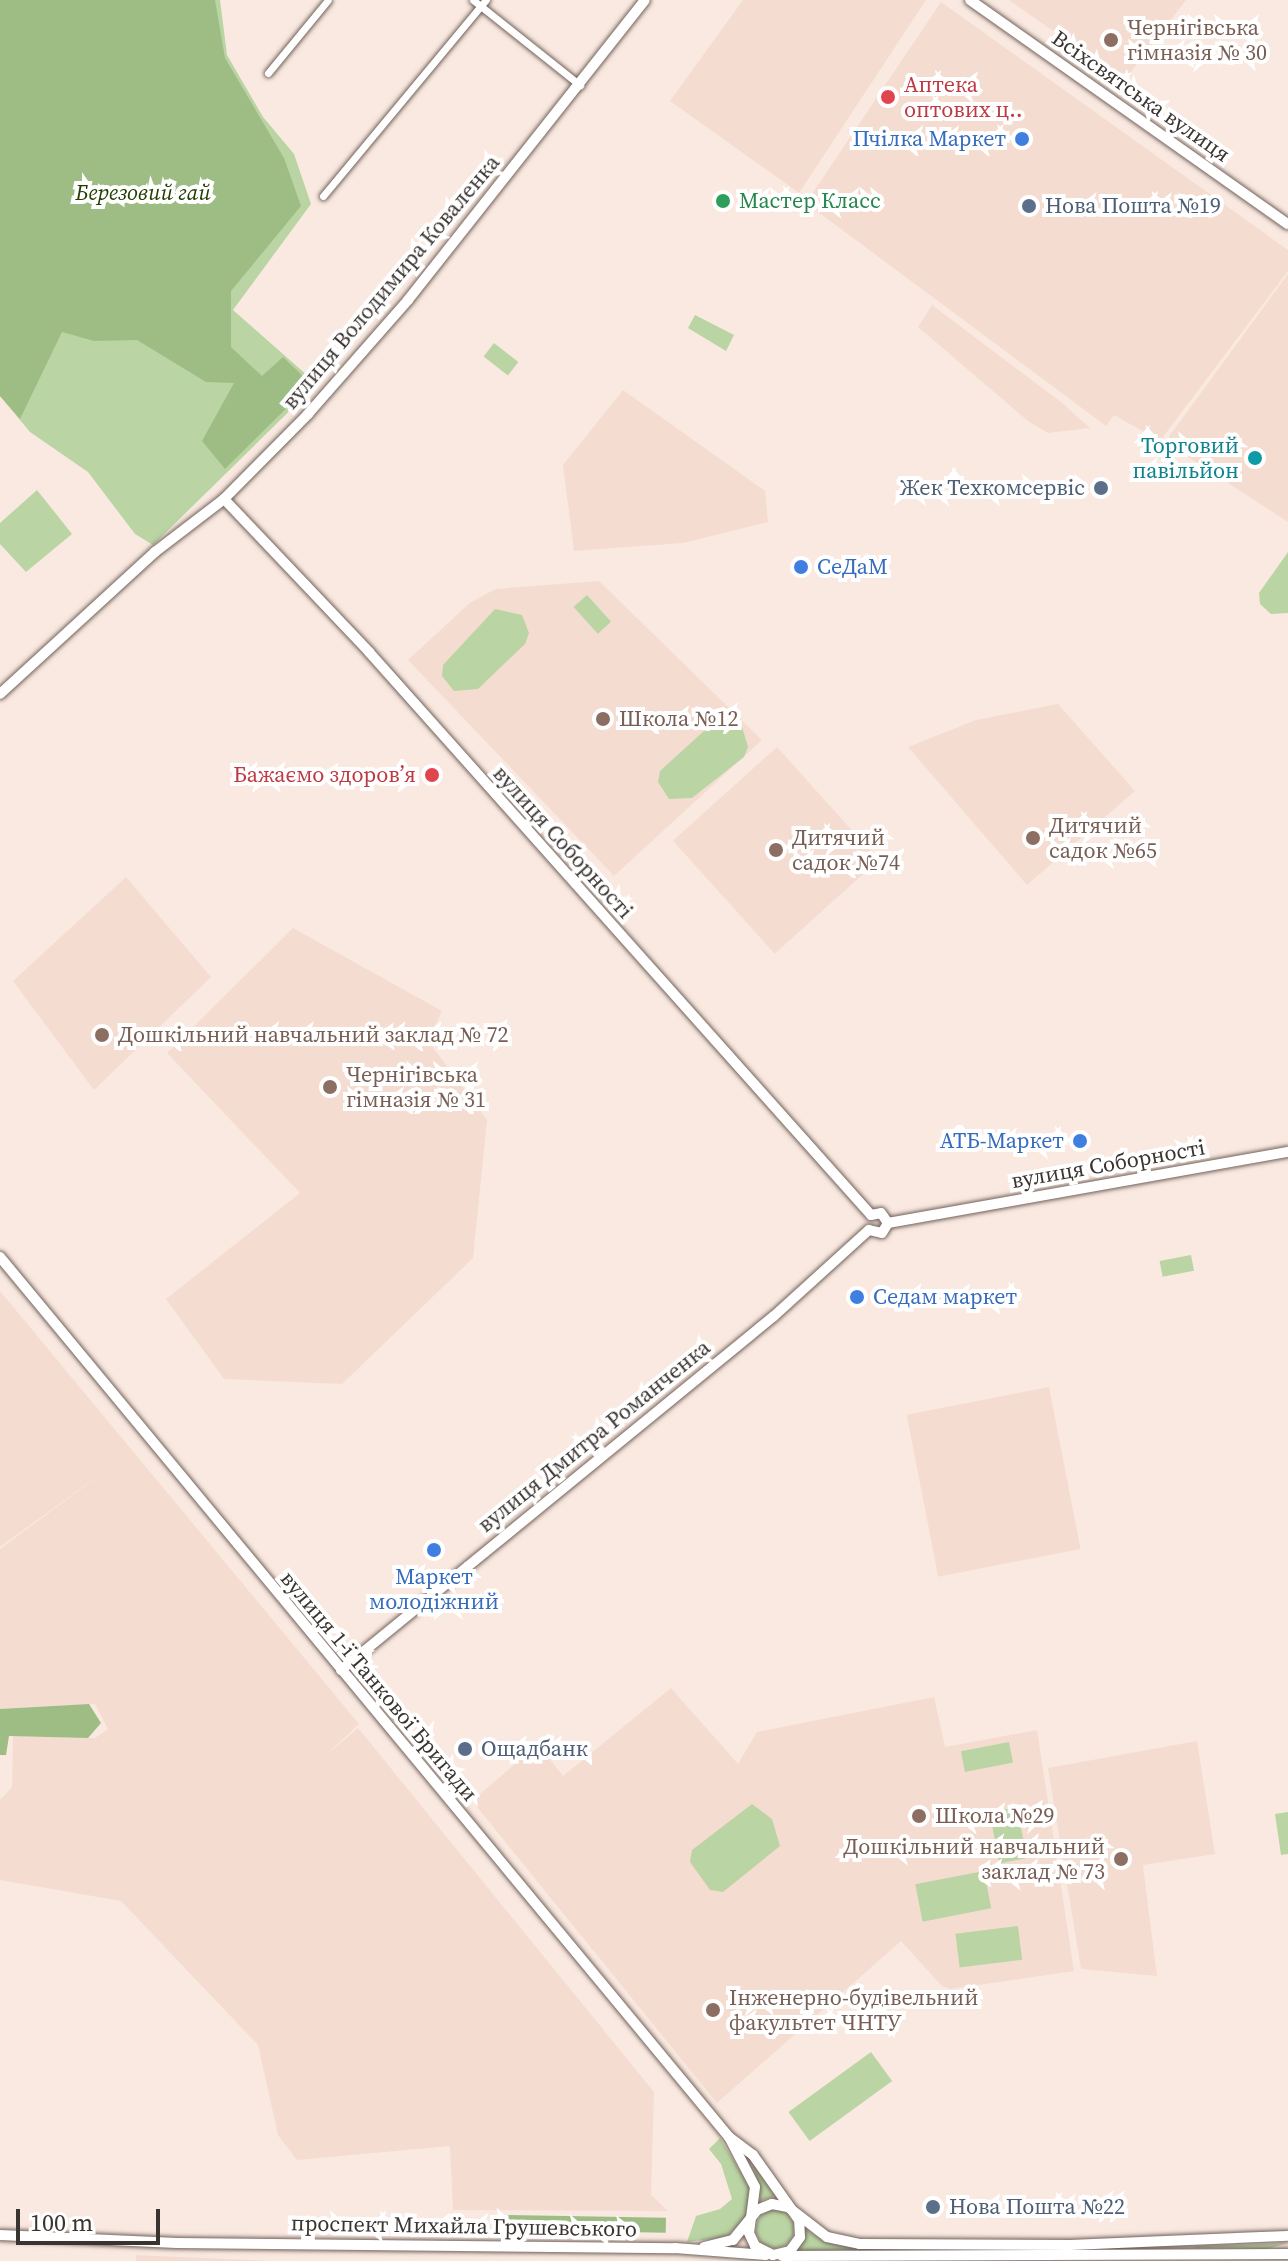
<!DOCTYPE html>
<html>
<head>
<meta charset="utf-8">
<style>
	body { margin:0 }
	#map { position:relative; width:1288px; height:2261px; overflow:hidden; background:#fae9e0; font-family:"Source Serif 4",serif }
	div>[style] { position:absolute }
	.built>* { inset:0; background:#f5dcd0; transform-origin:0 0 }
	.green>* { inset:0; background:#bad5a3; transform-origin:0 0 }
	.round { border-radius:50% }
	.forest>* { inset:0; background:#9ebd84; transform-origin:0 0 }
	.roads { filter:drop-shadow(0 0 2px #71625b) drop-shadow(0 0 2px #71625b) }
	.street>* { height:7px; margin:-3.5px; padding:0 3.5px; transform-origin:3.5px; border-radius:3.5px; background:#fff }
	.secondary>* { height:10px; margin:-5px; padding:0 5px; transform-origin:5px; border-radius:5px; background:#fff }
	.dots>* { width:22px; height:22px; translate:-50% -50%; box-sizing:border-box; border:4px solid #fff; border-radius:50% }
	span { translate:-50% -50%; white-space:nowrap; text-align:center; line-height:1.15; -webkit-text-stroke:8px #fff; paint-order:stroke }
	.education-label { font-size:22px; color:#785e54 }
	.left { translate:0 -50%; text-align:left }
	.right { translate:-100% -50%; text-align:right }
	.health-label { font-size:22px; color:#be3a42 }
	.street-label { font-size:22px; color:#3a3431 }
	.shop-label { font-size:22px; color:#366cbe }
	.park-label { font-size:22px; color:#233d00; font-style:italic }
	.leisure-label { font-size:22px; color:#27864d }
	.service-label { font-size:22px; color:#4e5e75 }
	.culture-label { font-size:22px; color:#0d838f }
	.scale { position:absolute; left:16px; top:2209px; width:144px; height:36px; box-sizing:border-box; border:4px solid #3a3431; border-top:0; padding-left:10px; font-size:24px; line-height:28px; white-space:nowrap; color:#3a3431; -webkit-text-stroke:6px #fff; paint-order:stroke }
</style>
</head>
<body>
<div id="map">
	<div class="built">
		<i style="clip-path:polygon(743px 0,926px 0,799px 193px,670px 101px)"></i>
		<i style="clip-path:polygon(1009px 0,1186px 0,1124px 81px)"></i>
		<i style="clip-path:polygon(941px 2px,1288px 250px,1288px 271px,1160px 441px,1114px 415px,1106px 426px,806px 203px)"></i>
		<i style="clip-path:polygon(1288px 274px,1288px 522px,1165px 442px)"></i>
		<i style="clip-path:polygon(932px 305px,1061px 402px,1090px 428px,1048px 433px,1028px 421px,918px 327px)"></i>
		<i style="clip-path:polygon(623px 390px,765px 491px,768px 522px,683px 543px,574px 551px,563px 465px)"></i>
		<i style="clip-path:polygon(599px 581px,762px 740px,614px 876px,408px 660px,471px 602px,496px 589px)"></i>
		<i style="clip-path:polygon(1058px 704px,1135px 791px,1027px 885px,908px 747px,976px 720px)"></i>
		<i style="left:777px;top:747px;width:152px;height:140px;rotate:48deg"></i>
		<i style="clip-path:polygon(126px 877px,211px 977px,94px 1090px,13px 981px)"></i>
		<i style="clip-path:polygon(293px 928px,442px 1011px,428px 1041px,487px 1120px,473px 1258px,342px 1384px,224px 1379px,166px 1299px,300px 1193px,167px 1053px)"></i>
		<i style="clip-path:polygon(0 1291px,359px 1724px,324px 1757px,358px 1728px,654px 2092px,651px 2195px,668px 2211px,453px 2210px,450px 2146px,297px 2160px,278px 2135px,258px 2045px,121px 1901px,0 1880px,0 1800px,12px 1787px,13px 1736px,95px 1738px,108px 1729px,95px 1704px,0 1709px,0 1549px,116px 1463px,0 1547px)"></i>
		<i style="left:1049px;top:1387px;width:165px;height:145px;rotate:79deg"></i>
		<i style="clip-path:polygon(671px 1688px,738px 1764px,757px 1732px,934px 1697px,945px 1747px,1037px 1730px,1074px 1971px,951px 1989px,942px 1986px,901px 1941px,717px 2103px,472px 1801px,538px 1744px,563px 1776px)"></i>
		<i style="clip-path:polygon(1197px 1741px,1215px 1854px,1143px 1865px,1157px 1976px,1081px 1969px,1048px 1768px)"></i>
		<i style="clip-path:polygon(136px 2255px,271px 2261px,136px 2261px)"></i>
	</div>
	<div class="green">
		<i style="clip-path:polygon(0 0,220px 0,227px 55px,263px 117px,294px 154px,311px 204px,233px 310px,317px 384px,153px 545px,135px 534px,88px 472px,30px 432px,0 396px)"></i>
		<i style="clip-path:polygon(695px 315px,734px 335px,726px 351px,688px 328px)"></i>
		<i style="left:494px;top:343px;width:31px;height:17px;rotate:38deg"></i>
		<i style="clip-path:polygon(37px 490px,72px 534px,26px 572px,0 544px,0 523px)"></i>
		<i style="clip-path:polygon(1288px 552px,1288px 613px,1271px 614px,1260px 604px,1259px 593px)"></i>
		<i style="left:587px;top:595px;width:36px;height:18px;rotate:48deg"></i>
		<i style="clip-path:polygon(495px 609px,522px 615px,529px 633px,525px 644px,478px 689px,454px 691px,442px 676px,443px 665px)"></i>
		<i style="clip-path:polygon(716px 720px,742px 727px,748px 747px,744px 757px,692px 798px,669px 799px,658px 782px,660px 771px)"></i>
		<i style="left:1191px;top:1255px;width:16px;height:32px;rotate:79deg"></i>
		<i style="left:1009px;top:1742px;width:21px;height:49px;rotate:79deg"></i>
		<i style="clip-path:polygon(752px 1804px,772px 1819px,780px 1846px,723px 1892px,710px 1890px,690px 1862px,692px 1850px)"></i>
		<i style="left:1017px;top:1807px;width:52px;height:28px;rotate:79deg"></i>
		<i style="clip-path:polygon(1288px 1812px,1288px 1854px,1281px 1855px,1275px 1814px)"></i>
		<i style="left:984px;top:1871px;width:38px;height:70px;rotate:79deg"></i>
		<i style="left:1018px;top:1926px;width:34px;height:63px;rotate:83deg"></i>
		<i style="left:871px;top:2052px;width:36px;height:102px;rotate:54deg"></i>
		<i style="clip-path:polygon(720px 2138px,750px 2188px,746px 2218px,726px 2237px,687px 2242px,696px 2216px,720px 2209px,732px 2199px,721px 2164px,709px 2149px)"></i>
		<i style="clip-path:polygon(753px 2163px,778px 2195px,760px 2201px)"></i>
		<i class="round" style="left:756px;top:2210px;width:38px;height:38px"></i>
		<i style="clip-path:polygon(805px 2229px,823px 2241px,858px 2249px,794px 2253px)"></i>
		<i style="clip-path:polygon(1288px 2243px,1267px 2249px,1192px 2248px,1197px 2246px)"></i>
	</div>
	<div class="forest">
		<i style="clip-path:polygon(0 0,215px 0,225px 58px,284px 158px,301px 206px,231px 291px,231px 347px,262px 376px,283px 357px,311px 384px,225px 469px,202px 441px,234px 383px,206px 382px,137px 340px,94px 341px,62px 332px,20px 419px,0 396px)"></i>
		<i style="clip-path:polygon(89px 1704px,101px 1723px,88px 1738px,9px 1736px,6px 1755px,0 1755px,0 1709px)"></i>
		<i style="left:507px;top:2215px;width:159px;height:15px;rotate:1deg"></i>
	</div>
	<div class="roads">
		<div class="street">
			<i style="left:473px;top:0;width:137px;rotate:38.5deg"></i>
			<i style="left:268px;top:73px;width:94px;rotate:-50.6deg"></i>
			<i style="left:323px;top:196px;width:255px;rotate:-50.3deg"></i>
		</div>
		<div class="secondary">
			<i style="left:970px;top:0;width:389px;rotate:35.2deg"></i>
			<i style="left:224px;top:499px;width:211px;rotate:46.5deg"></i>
			<i style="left:369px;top:652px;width:754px;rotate:48.28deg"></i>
			<i style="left:0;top:694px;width:210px;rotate:-42.5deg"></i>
			<i style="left:155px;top:552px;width:87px;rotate:-37.5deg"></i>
			<i style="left:224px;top:499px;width:120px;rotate:-45.3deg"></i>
			<i style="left:308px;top:414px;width:152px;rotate:-48.7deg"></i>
			<i style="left:408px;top:300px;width:382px;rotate:-51.7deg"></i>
			<i style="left:871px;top:1215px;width:10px;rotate:-11deg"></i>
			<i style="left:881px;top:1213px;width:12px;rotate:55deg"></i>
			<i style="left:888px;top:1223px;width:406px;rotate:-10.1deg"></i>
			<i style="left:869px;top:1230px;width:13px;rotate:13deg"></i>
			<i style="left:882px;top:1233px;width:12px;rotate:-59deg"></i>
			<i style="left:0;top:1257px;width:1143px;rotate:50.36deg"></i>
			<i style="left:729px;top:2137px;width:56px;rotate:62.5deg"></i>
			<i style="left:755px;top:2187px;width:46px;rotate:97.4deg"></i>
			<i style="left:749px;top:2233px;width:14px;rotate:65deg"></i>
			<i style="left:755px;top:2246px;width:20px;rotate:27deg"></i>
			<i style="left:773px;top:2255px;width:17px;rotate:-13deg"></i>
			<i style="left:790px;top:2251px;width:17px;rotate:-54deg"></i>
			<i style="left:800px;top:2237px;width:17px;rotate:-93deg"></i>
			<i style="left:799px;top:2220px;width:80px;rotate:-125.3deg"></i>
			<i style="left:753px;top:2155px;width:30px;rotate:-143deg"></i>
			<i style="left:341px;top:1670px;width:559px;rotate:-39.27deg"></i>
			<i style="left:774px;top:1316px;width:128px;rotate:-42.2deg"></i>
			<i style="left:0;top:2235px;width:177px;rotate:2.6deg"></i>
			<i style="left:177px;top:2243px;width:498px;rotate:0.6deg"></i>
			<i style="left:675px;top:2248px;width:91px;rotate:4.4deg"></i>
			<i style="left:704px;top:2247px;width:30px;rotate:-14deg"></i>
			<i style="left:733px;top:2240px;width:38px;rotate:-51deg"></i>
			<i style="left:757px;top:2210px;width:16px;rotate:-22deg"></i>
			<i style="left:772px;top:2204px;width:16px;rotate:11deg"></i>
			<i style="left:788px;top:2207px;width:49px;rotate:37.6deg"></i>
			<i style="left:827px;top:2237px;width:33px;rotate:12deg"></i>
			<i style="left:859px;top:2244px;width:211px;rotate:0.3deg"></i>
			<i style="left:1070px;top:2245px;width:218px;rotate:-2.4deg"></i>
			<i style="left:782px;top:2256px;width:506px;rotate:-0.23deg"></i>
		</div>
	</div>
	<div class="dots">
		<i style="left:1111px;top:40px;background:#8d6e63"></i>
		<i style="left:888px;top:97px;background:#e0444e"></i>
		<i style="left:1022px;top:139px;background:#3f7fe0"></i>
		<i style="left:723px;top:201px;background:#2e9e5b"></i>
		<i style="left:1029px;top:206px;background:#5c6f8a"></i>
		<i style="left:1255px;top:458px;background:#0f9aa8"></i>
		<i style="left:1101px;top:488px;background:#5c6f8a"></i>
		<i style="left:801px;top:567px;background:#3f7fe0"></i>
		<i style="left:603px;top:719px;background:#8d6e63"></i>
		<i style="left:432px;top:775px;background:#e0444e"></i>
		<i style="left:1033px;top:838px;background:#8d6e63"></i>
		<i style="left:776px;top:850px;background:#8d6e63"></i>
		<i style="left:102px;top:1035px;background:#8d6e63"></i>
		<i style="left:330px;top:1087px;background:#8d6e63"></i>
		<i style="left:1080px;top:1141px;background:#3f7fe0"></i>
		<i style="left:857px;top:1297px;background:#3f7fe0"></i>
		<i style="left:434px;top:1550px;background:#3f7fe0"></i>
		<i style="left:465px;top:1749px;background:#5c6f8a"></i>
		<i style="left:919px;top:1816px;background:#8d6e63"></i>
		<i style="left:1121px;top:1859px;background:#8d6e63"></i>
		<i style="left:713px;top:2010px;background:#8d6e63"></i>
		<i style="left:933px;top:2207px;background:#5c6f8a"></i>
	</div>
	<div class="education-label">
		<span class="left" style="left:1127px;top:40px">Чернігівська<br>гімназія № 30</span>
		<span class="left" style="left:619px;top:719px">Школа №12</span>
		<span class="left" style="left:1049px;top:838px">Дитячий<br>садок №65</span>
		<span class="left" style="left:792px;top:850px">Дитячий<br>садок №74</span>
		<span class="left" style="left:118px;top:1035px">Дошкільний навчальний заклад № 72</span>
		<span class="left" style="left:346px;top:1087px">Чернігівська<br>гімназія № 31</span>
		<span class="left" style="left:935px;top:1816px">Школа №29</span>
		<span class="right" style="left:1105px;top:1859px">Дошкільний навчальний<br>заклад № 73</span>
		<span class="left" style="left:729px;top:2010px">Інженерно-будівельний<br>факультет ЧНТУ</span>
	</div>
	<div class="health-label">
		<span class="left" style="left:904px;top:97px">Аптека<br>оптових ц‥</span>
		<span class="right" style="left:416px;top:775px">Бажаємо здоровʼя</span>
	</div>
	<div class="street-label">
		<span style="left:1141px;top:96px;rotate:35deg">Всіхсвятська вулиця</span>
		<span style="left:391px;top:282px;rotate:-50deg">вулиця Володимира Коваленка</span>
		<span style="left:563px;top:842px;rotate:48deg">вулиця Соборності</span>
		<span style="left:1108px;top:1164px;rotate:-10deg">вулиця Соборності</span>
		<span style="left:594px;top:1436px;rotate:-39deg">вулиця Дмитра Романченка</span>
		<span style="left:379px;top:1686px;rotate:50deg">вулиця 1-ї Танкової Бригади</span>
		<span style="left:464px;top:2226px;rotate:1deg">проспект Михайла Грушевського</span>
	</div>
	<div class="shop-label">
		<span class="right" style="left:1006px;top:139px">Пчілка Маркет</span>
		<span class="left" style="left:817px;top:567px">СеДаМ</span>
		<span class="right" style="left:1064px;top:1141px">АТБ-Маркет</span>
		<span class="left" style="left:873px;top:1297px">Седам маркет</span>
		<span style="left:434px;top:1589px">Маркет<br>молодіжний</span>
	</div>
	<div class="park-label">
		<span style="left:143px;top:193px">Березовий гай</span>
	</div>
	<div class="leisure-label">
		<span class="left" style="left:739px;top:201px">Мастер Класс</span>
	</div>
	<div class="service-label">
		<span class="left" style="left:1045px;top:206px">Нова Пошта №19</span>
		<span class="right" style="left:1085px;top:488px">Жек Техкомсервіс</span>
		<span class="left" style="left:481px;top:1749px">Ощадбанк</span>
		<span class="left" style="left:949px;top:2207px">Нова Пошта №22</span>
	</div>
	<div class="culture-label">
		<span class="right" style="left:1239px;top:458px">Торговий<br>павільйон</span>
	</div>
	<div class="scale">100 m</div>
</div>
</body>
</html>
